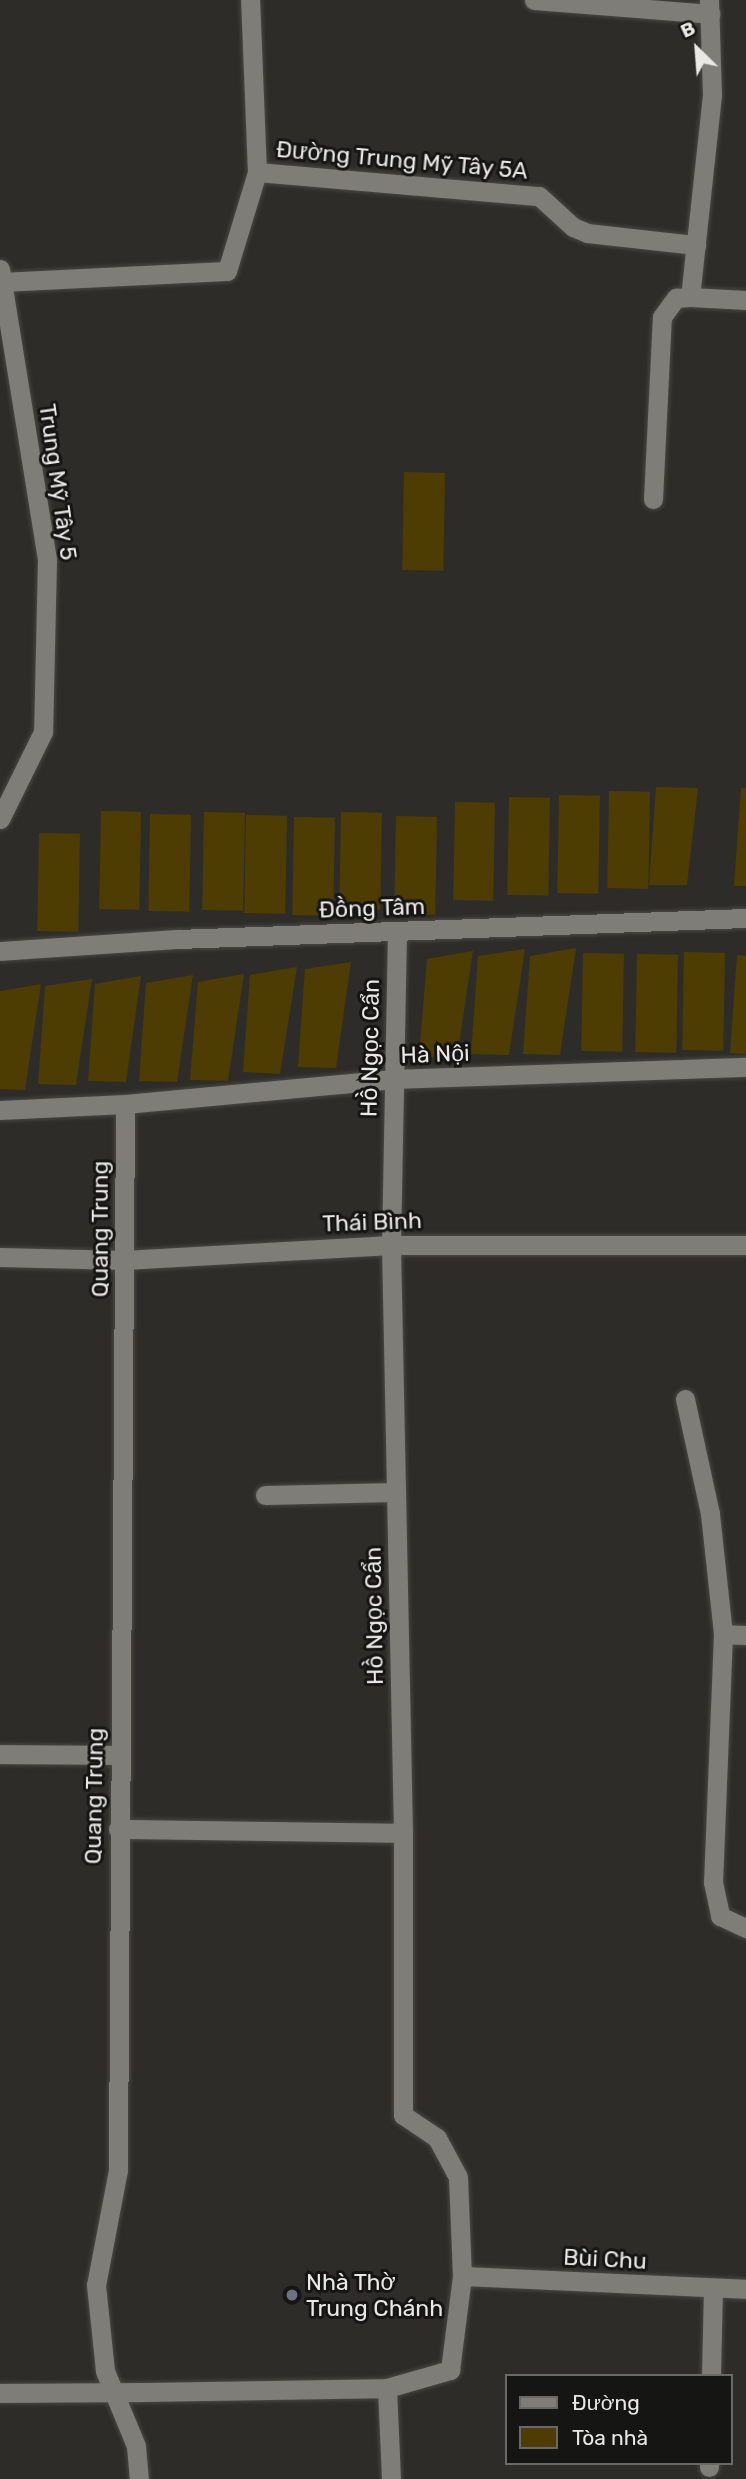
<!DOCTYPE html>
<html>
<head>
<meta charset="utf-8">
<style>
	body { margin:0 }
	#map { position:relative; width:746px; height:2479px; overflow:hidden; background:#2e2c28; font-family:Rubik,sans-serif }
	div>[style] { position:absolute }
	.building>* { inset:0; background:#4d3d03; transform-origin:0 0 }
	.roads { filter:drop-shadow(0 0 2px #494844) drop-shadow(0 0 2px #494844) }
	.service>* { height:19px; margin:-9.5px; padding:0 9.5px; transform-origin:9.5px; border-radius:9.5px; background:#7e7d78 }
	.minor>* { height:19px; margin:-9.5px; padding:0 9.5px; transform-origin:9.5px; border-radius:9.5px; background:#7e7d78 }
	.dots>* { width:19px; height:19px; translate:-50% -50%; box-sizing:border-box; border:4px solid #151513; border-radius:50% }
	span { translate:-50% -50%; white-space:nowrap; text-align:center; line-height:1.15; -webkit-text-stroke:6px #151513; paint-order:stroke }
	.street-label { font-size:23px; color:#e9e8e5 }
	.poi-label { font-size:23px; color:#e9e8e5 }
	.left { translate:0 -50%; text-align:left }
	.legend { position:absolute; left:505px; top:2374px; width:228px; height:91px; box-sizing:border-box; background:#151513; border:2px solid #6a6967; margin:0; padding:9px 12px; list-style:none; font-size:21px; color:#e9e8e5 }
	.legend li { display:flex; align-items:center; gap:14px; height:35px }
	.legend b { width:35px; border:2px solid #6a6967 }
	.north { position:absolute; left:662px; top:14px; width:70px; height:70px; -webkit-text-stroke:5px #151513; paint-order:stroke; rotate:335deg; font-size:19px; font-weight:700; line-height:28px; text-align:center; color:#e9e8e5 }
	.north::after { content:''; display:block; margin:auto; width:24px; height:32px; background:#e9e8e5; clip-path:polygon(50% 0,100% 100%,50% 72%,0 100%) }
</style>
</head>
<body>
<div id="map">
	<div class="building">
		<i style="left:404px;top:472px;width:41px;height:98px;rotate:1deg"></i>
		<i style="clip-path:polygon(656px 787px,698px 788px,687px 885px,649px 885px)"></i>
		<i style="clip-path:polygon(741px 788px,746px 788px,746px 886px,734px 886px)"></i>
		<i style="left:609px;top:791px;width:41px;height:97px;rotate:1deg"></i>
		<i style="left:559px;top:795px;width:41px;height:98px;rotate:1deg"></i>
		<i style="left:509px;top:797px;width:41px;height:98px;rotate:1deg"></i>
		<i style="left:455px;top:802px;width:40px;height:98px;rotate:1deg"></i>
		<i style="left:101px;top:811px;width:40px;height:98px;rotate:1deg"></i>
		<i style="left:204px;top:812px;width:41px;height:98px;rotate:1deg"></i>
		<i style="left:341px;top:812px;width:41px;height:97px;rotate:1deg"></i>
		<i style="left:150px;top:814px;width:41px;height:97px;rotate:1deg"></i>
		<i style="left:246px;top:815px;width:41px;height:98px;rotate:1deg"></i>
		<i style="left:396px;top:816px;width:41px;height:98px;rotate:1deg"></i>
		<i style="left:294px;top:817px;width:41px;height:98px;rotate:1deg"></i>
		<i style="left:39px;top:833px;width:41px;height:98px;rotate:1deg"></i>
		<i style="clip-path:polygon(576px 948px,560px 1055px,523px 1054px,530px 956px)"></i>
		<i style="clip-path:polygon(525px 949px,509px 1055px,471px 1054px,478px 956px)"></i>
		<i style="clip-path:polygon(473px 951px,457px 1058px,419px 1057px,427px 959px)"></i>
		<i style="left:684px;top:952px;width:41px;height:98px;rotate:1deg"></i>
		<i style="left:583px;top:953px;width:41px;height:98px;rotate:1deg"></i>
		<i style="left:637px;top:954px;width:41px;height:98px;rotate:1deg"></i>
		<i style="clip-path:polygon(737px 955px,746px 956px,746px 1054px,730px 1053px)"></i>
		<i style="clip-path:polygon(351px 962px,336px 1068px,298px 1067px,305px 969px)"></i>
		<i style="clip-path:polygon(297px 967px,280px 1074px,243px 1072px,250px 975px)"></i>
		<i style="clip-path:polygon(244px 974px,228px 1081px,190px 1080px,198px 982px)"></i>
		<i style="clip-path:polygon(193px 975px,177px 1082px,139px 1081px,146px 983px)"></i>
		<i style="clip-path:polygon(141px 976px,126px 1082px,88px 1081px,95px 984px)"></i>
		<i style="clip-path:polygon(92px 979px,76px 1085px,38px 1084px,45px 986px)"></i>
		<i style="clip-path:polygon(41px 984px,25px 1090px,0 1089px,0 991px)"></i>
	</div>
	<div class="roads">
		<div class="service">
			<i style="left:0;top:1257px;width:124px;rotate:1.4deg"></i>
			<i style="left:124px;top:1260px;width:267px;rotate:-3.2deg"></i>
			<i style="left:391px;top:1245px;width:355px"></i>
			<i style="left:265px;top:1495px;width:131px;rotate:-1.3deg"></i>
			<i style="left:118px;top:1829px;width:285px;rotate:0.8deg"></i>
			<i style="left:138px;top:2392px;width:249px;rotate:-0.9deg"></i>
			<i style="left:391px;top:2479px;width:91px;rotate:-92.5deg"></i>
			<i style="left:387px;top:2388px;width:66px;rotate:-15.9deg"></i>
			<i style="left:450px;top:2370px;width:95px;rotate:-82.7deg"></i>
		</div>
		<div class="minor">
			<i style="left:534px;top:0;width:177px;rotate:4.5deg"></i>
			<i style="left:709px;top:0;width:95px;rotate:88.2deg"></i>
			<i style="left:712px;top:95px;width:203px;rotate:96.2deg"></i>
			<i style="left:690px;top:297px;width:56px;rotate:3.1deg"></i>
			<i style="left:257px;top:172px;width:283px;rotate:4.9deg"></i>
			<i style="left:539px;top:196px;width:46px;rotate:42.4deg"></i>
			<i style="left:573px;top:227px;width:15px;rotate:23deg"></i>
			<i style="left:587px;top:233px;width:110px;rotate:6.3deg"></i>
			<i style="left:0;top:269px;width:295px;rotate:80.8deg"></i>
			<i style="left:47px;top:560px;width:172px;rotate:91.3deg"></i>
			<i style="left:43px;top:732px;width:97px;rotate:116.3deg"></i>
			<i style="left:0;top:282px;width:227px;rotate:-2.8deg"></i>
			<i style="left:227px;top:271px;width:103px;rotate:-73.1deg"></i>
			<i style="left:257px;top:172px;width:172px;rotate:-92.3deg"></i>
			<i style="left:653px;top:499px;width:182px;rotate:-87.2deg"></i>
			<i style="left:662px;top:317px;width:24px;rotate:-54deg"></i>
			<i style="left:676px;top:298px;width:14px;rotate:-4deg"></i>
			<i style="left:397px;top:932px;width:313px;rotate:91.1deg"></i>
			<i style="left:391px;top:1245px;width:588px;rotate:88.83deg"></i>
			<i style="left:403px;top:1833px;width:282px;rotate:90deg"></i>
			<i style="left:403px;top:2115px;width:41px;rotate:34.1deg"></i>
			<i style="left:437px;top:2138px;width:44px;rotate:61.7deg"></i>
			<i style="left:458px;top:2177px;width:99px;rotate:87.7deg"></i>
			<i style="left:462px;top:2276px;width:284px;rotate:2.6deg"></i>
			<i style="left:0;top:951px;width:178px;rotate:-3.9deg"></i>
			<i style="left:178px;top:939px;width:568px;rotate:-2.12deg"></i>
			<i style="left:125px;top:1104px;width:1066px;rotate:90.38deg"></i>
			<i style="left:118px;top:2170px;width:117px;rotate:100.8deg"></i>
			<i style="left:96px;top:2285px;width:86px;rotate:84deg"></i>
			<i style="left:105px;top:2371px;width:81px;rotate:67.5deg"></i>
			<i style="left:136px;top:2446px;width:33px;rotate:85deg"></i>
			<i style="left:0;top:1110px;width:125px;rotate:-2.7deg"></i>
			<i style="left:125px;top:1104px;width:270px;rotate:-5.3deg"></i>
			<i style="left:394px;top:1079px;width:352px;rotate:-2deg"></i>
			<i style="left:685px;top:1399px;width:118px;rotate:77.7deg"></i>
			<i style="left:710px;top:1514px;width:121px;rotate:83.8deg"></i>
			<i style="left:746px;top:1635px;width:23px;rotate:-178deg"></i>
			<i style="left:723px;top:1634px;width:248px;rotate:92.3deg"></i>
			<i style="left:713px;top:1882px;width:35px;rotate:78deg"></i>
			<i style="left:720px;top:1916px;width:29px;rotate:25deg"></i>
			<i style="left:0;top:1754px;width:119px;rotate:0.5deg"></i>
			<i style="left:711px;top:2376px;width:87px;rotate:-88.7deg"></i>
			<i style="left:0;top:2393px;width:138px;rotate:-0.4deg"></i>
			<i style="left:709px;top:2467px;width:4px;rotate:-90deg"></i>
		</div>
	</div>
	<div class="dots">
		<i style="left:292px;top:2295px;background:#6b7280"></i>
	</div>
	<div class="street-label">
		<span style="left:402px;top:160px;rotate:5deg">Đường Trung Mỹ Tây 5A</span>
		<span style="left:58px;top:482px;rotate:82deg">Trung Mỹ Tây 5</span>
		<span style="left:372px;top:908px;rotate:-2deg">Đồng Tâm</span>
		<span style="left:370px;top:1048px;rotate:-89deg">Hồ Ngọc Cẩn</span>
		<span style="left:435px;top:1054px;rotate:-2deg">Hà Nội</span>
		<span style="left:372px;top:1222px;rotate:-2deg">Thái Bình</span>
		<span style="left:100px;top:1229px;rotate:-90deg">Quang Trung</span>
		<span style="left:374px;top:1616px;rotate:-91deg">Hồ Ngọc Cẩn</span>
		<span style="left:94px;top:1796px;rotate:-89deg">Quang Trung</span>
		<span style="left:605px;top:2259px;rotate:3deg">Bùi Chu</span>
	</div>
	<div class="poi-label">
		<span class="left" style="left:306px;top:2295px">Nhà Thờ<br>Trung Chánh</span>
	</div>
	<ul class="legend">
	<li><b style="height:9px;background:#7e7d78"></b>Đường</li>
	<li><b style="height:19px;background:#4d3d03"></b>Tòa nhà</li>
	</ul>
	<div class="north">B</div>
</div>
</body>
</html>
